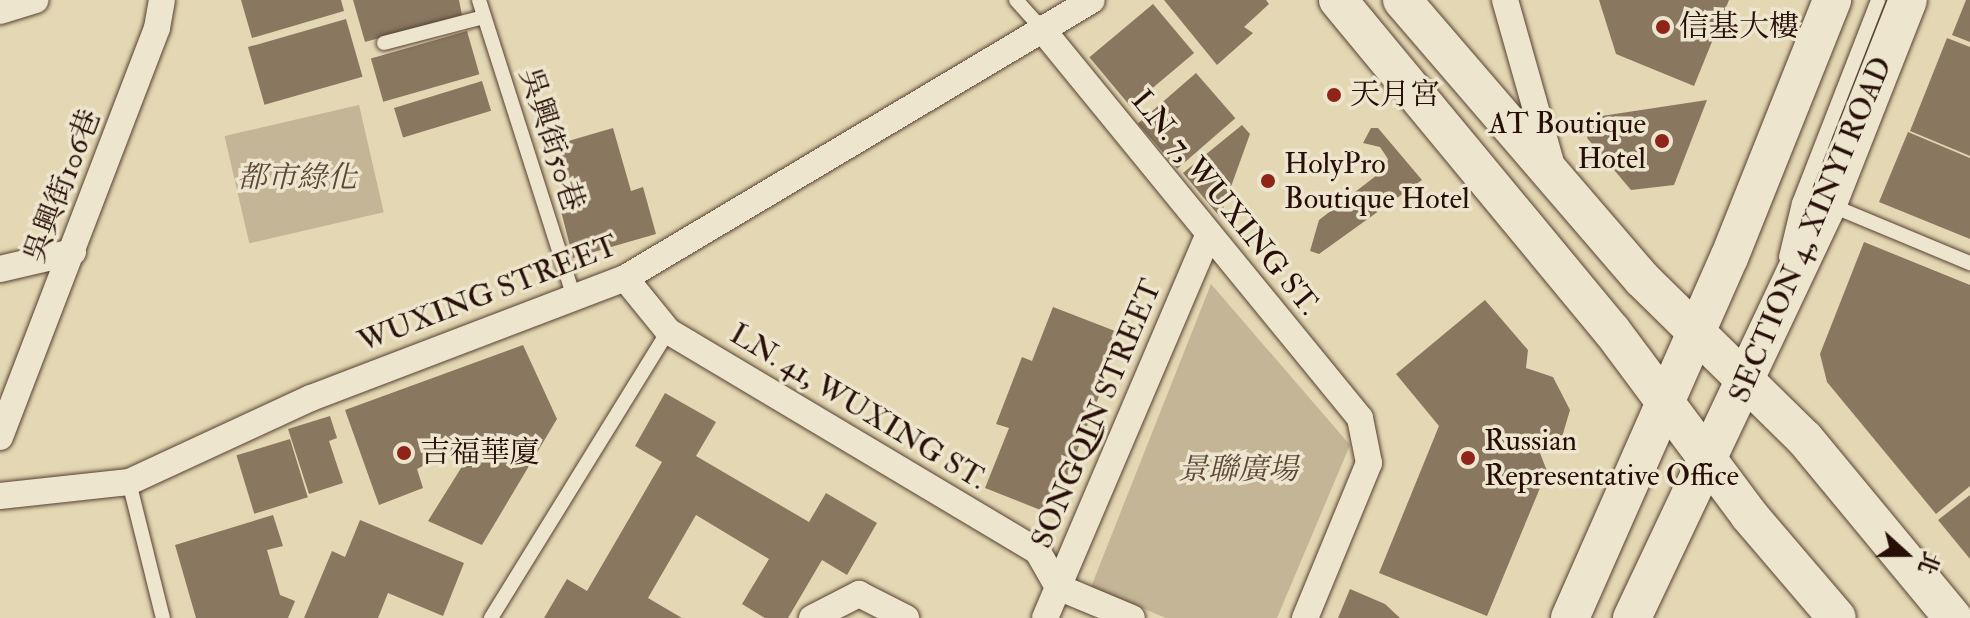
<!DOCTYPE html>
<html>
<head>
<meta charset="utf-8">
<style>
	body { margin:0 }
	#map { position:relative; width:1970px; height:618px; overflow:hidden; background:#e4d7b3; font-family:"IM FELL Double Pica","Noto Serif TC",serif }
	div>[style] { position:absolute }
	.green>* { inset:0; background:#c4b596; transform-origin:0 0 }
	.building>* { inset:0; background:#897760; transform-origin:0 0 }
	.roads { filter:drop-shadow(0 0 2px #564132) drop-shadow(0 0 2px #564132) }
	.lane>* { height:14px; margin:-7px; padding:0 7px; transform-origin:7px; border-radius:7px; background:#ede5ce }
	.street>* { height:26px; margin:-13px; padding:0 13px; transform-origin:13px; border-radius:13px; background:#ede5ce }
	.secondary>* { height:38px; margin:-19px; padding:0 19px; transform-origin:19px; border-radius:19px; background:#ede5ce }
	.dots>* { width:22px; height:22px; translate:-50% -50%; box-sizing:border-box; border:4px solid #ede5ce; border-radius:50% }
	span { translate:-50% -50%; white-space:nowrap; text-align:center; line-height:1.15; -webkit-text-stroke:7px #ede5ce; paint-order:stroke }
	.poi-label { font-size:30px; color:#270f07 }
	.left { translate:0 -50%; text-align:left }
	.right { translate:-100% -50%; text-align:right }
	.street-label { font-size:30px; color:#270f07 }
	.park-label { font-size:30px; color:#5e4939; font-style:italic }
	.north { position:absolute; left:1866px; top:514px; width:80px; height:80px; -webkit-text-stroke:6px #ede5ce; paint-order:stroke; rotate:111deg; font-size:22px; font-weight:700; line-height:32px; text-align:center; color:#270f07 }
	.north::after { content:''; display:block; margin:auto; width:28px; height:36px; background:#270f07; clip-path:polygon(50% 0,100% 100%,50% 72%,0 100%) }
</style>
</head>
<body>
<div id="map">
	<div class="green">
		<i style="left:359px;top:105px;width:110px;height:138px;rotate:77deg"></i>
		<i style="clip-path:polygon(1211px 284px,1350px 445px,1277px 618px,1166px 618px,1091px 587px)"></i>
	</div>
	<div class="building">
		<i style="clip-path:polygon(241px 0,341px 0,344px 11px,252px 38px)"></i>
		<i style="clip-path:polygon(353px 0,459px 0,462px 15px,365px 42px)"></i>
		<i style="clip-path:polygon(1164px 0,1266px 0,1269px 4px,1244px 27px,1253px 33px,1217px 65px)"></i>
		<i style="clip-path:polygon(1599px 0,1729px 0,1694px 86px,1616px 54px)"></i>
		<i style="clip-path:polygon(1966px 0,1970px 0,1970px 42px,1952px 35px)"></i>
		<i style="left:1153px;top:4px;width:64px;height:83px;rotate:50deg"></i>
		<i style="left:346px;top:19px;width:60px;height:102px;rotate:74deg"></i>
		<i style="left:467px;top:31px;width:45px;height:100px;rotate:74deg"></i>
		<i style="clip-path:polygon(1947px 38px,1970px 47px,1970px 156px,1910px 131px)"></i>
		<i style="left:1196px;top:73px;width:60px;height:77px;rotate:49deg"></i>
		<i style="left:482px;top:81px;width:31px;height:92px;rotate:73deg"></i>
		<i style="clip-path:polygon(1707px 100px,1674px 185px,1631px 190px,1587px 138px,1595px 117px)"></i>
		<i style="clip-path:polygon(1242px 125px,1250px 134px,1220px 217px,1183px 173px)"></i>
		<i style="clip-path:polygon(613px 128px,631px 191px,643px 187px,656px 234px,573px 258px,561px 211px,575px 207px,558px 144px)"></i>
		<i style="clip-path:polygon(1371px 128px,1378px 128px,1422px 180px,1319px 254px,1310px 251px,1319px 220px,1386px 168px,1388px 159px,1380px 147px,1363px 143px)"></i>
		<i style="clip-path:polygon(1908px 132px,1970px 158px,1970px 239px,1879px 202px)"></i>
		<i style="clip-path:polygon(1864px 242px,1970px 285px,1970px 486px,1936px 514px,1827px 382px,1820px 354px)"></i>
		<i style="clip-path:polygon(1485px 300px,1528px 350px,1526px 368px,1553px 377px,1570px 410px,1562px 437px,1540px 453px,1547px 471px,1487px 616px,1379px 573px,1439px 426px,1396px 374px)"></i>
		<i style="clip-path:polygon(1053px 307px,1115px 331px,1094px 382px,1103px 386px,1064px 484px,1056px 480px,1043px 511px,985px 488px,1009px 428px,996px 424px,1022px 357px,1032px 361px)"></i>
		<i style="clip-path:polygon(523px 345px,557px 419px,482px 545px,428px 521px,481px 436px,417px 469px,423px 488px,379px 505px,345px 410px)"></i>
		<i style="clip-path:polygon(665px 393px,716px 422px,696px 456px,809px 522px,826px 493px,877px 523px,847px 575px,822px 560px,788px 618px,765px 618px,742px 604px,769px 559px,696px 515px,648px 598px,682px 618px,544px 618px,567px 579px,587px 591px,662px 462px,635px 446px)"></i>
		<i style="clip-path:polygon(330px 416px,337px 438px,329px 441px,343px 483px,309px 494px,288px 429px)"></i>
		<i style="left:290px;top:439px;width:61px;height:56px;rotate:73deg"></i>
		<i style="clip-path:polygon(1970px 495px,1970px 559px,1938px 520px)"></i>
		<i style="clip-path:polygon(273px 515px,283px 546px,267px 550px,280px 595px,295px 601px,288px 618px,196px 618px,175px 545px)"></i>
		<i style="clip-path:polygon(360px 520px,464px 563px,443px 616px,388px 593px,378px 618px,304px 618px,332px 551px,345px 557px)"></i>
		<i style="clip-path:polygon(1350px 589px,1385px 604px,1400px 618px,1338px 618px)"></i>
	</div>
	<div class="roads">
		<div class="lane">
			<i style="left:479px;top:0;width:310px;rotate:72.3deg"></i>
			<i style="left:1016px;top:0;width:38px;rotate:48deg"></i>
			<i style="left:384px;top:43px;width:103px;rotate:-14.6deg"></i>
			<i style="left:1828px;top:204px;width:154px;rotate:22.6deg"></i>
			<i style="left:1786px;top:257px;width:56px;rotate:-76.5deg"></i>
			<i style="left:1799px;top:203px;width:218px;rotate:-68.7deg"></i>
			<i style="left:129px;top:482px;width:140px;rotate:76deg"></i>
			<i style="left:491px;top:618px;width:337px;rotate:-58.3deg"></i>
		</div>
		<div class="street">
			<i style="left:1505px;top:0;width:173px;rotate:74.2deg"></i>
			<i style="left:0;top:11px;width:37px;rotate:-17deg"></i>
			<i style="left:1041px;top:28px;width:504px;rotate:50.72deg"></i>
			<i style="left:1360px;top:418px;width:46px;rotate:78.7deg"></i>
			<i style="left:1369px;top:463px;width:168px;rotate:112.4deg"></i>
			<i style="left:0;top:269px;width:75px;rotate:-13.1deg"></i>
			<i style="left:625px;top:278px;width:68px;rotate:50.9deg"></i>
			<i style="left:668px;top:331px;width:431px;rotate:30.8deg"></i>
			<i style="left:1038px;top:552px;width:40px;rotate:60.3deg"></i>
			<i style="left:1058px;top:587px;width:80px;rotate:22.7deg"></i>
			<i style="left:0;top:437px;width:438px;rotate:-69deg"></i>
			<i style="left:157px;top:28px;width:28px;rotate:-80deg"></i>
			<i style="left:0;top:496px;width:130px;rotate:-6.2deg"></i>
			<i style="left:129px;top:482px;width:200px;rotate:-24.8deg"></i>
			<i style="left:311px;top:398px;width:336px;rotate:-20.9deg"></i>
			<i style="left:625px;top:278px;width:543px;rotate:-30.76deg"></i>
			<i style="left:812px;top:618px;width:53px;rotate:-27.1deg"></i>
			<i style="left:859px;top:594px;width:53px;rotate:27.1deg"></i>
			<i style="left:1045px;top:618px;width:416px;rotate:-66.9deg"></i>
		</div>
		<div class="secondary">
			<i style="left:1338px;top:0;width:430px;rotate:50.4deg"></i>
			<i style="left:1612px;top:331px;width:229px;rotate:53.3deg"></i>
			<i style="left:1749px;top:515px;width:135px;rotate:49.5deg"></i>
			<i style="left:1402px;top:0;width:368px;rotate:49.3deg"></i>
			<i style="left:1642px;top:279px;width:228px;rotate:44.5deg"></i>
			<i style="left:1805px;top:439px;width:232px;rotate:50.4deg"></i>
			<i style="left:1570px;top:618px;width:394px;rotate:-66.2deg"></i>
			<i style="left:1729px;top:258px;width:278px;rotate:-68.2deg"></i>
			<i style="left:1632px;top:618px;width:459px;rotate:-64.7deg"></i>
			<i style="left:1828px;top:203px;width:218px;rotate:-68.5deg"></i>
		</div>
	</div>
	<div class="dots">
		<i style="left:1663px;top:27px;background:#8f2418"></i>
		<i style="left:1334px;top:95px;background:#8f2418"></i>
		<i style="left:1662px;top:141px;background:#8f2418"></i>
		<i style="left:1268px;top:181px;background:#8f2418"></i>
		<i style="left:404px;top:453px;background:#8f2418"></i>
		<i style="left:1468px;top:458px;background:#8f2418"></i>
	</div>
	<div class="poi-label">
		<span class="left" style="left:1679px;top:27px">信基大樓</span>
		<span class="left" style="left:1350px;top:95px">天月宮</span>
		<span class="right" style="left:1646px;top:141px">AT Boutique<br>Hotel</span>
		<span class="left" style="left:1284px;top:181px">HolyPro<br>Boutique Hotel</span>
		<span class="left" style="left:1484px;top:458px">Russian<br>Representative Office</span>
		<span class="left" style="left:420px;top:453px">吉福華廈</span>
	</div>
	<div class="street-label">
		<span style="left:551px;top:140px;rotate:72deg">吳興街50巷</span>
		<span style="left:63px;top:186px;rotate:-69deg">吳興街106巷</span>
		<span style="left:1225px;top:203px;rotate:51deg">LN. 7, WUXING ST.</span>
		<span style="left:1811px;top:230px;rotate:-67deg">SECTION 4, XINYI ROAD</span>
		<span style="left:488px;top:294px;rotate:-21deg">WUXING STREET</span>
		<span style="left:858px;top:407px;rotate:31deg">LN. 41, WUXING ST.</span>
		<span style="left:1097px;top:414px;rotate:-67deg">SONGQIN STREET</span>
	</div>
	<div class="park-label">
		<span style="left:297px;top:178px">都市綠化</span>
		<span style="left:1238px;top:470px">景聯廣場</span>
	</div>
	<div class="north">北</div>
</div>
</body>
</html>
